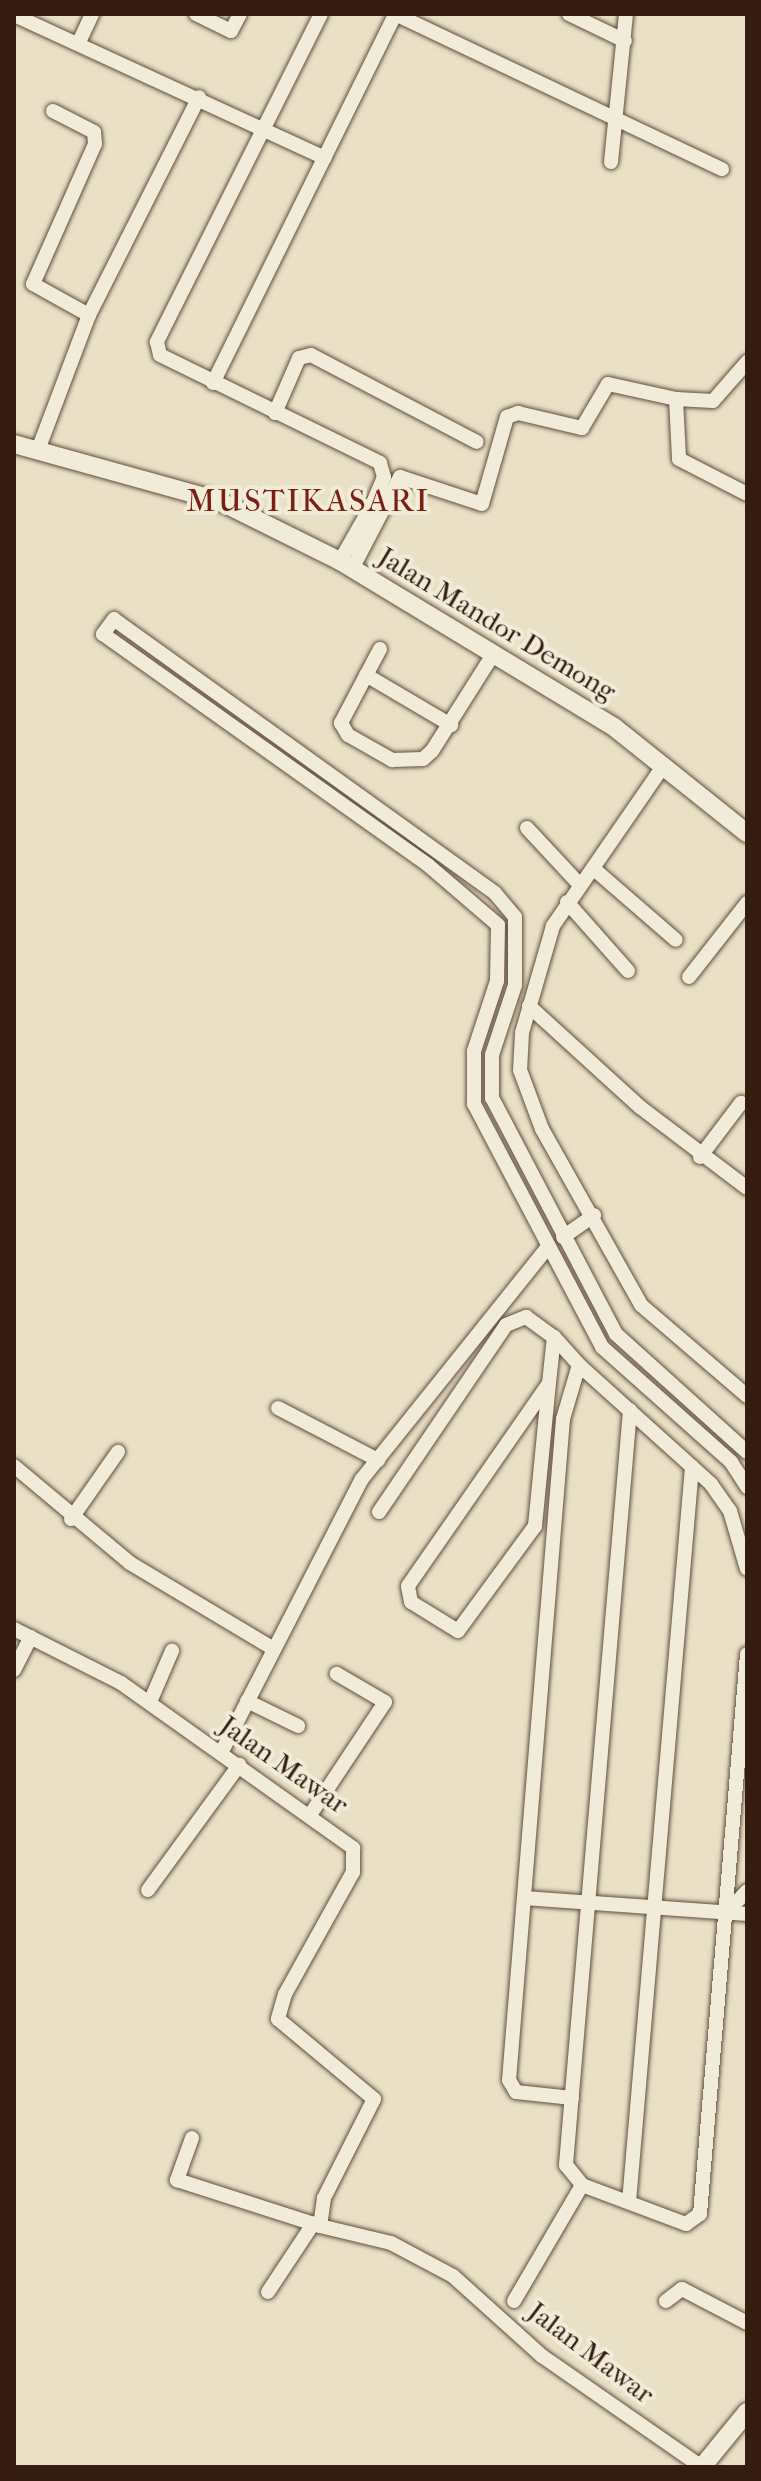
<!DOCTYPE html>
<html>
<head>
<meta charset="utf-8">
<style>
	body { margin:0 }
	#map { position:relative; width:761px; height:2481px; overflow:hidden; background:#eae0c5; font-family:"IM FELL French Canon",serif }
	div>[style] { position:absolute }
	.roads { filter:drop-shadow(0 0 2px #624d3e) drop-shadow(0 0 2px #624d3e) }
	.street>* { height:14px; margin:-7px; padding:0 7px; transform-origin:7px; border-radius:7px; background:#f1ebd9 }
	.secondary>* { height:18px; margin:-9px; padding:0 9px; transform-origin:9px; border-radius:9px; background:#f1ebd9 }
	span { translate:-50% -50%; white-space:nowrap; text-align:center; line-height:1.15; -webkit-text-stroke:8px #f1ebd9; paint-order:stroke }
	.street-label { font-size:28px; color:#351c11 }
	.quarter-label { font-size:32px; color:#7a1f14; letter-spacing:2px }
	.frame { position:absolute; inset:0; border:16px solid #351c11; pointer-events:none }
</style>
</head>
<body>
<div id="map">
	<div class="roads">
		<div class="street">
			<i style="left:196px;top:14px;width:39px;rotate:26deg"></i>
			<i style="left:231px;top:31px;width:19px;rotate:-62deg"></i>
			<i style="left:321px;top:14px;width:367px;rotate:116.6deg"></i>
			<i style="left:157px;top:342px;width:13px;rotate:77deg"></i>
			<i style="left:160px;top:355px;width:245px;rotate:26.1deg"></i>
			<i style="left:380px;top:463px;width:15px;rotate:74deg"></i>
			<i style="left:384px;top:477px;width:28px;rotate:113deg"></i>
			<i style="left:373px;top:503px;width:67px;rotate:119.6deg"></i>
			<i style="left:395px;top:14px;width:362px;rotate:25.4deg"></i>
			<i style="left:569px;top:14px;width:62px;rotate:25.7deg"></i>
			<i style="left:14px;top:15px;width:342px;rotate:24.7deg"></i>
			<i style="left:80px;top:40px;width:29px;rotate:-65deg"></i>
			<i style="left:53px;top:111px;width:46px;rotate:27.1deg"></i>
			<i style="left:94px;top:132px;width:12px;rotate:85deg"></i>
			<i style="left:95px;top:144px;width:153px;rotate:113.9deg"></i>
			<i style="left:33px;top:284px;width:64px;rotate:29deg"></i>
			<i style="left:611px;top:162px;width:149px;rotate:-84.2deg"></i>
			<i style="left:213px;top:383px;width:411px;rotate:-63.7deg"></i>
			<i style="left:676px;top:399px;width:37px;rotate:3deg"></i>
			<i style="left:713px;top:401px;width:52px;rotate:-48.9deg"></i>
			<i style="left:275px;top:413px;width:60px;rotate:-66.4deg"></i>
			<i style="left:299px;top:358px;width:12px;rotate:-14deg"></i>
			<i style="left:311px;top:355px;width:187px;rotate:27.7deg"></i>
			<i style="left:38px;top:450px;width:144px;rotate:-69.3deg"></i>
			<i style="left:89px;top:315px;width:244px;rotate:-63.2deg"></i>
			<i style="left:352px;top:569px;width:104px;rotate:-62.4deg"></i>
			<i style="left:400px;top:477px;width:86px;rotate:18.2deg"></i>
			<i style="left:482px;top:504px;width:91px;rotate:-74deg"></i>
			<i style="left:507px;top:417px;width:12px;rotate:-20deg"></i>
			<i style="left:518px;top:413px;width:66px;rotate:13.2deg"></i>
			<i style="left:582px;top:428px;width:51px;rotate:-59.4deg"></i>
			<i style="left:608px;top:384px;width:70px;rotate:12.4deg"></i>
			<i style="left:676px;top:399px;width:60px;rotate:87.1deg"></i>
			<i style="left:679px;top:459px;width:76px;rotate:27.2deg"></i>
			<i style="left:380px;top:649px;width:84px;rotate:117.8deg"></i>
			<i style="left:341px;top:723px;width:14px;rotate:60deg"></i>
			<i style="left:348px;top:735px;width:51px;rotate:29.6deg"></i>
			<i style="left:392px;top:760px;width:31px;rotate:-2deg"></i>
			<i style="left:423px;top:759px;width:12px;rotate:-42deg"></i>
			<i style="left:432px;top:751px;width:116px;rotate:-57.7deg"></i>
			<i style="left:366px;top:675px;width:99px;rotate:30.5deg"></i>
			<i style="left:664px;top:765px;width:196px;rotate:124.6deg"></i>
			<i style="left:553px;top:926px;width:111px;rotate:106.2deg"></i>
			<i style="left:522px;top:1033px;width:37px;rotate:93deg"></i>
			<i style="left:520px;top:1070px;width:63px;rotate:69.6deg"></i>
			<i style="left:542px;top:1129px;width:202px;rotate:60.6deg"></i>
			<i style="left:641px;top:1305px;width:140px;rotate:40.6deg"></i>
			<i style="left:527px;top:828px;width:78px;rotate:47.1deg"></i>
			<i style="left:594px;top:869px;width:108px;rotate:40.9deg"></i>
			<i style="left:567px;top:902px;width:92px;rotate:48.5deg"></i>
			<i style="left:689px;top:977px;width:94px;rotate:-51.9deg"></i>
			<i style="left:529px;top:1006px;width:150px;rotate:42.3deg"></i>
			<i style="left:640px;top:1107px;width:134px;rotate:37.1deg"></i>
			<i style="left:700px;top:1157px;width:68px;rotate:-52.8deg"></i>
			<i style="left:563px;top:1237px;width:38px;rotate:-35deg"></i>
			<i style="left:554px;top:1337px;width:38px;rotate:48deg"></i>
			<i style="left:278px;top:1408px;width:113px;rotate:27.5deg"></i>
			<i style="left:630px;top:1410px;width:758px;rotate:94.85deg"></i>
			<i style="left:566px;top:2165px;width:26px;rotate:51deg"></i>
			<i style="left:582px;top:2185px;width:111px;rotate:20.6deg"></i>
			<i style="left:686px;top:2224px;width:17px;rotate:-36deg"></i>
			<i style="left:700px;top:2214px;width:562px;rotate:-85.2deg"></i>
			<i style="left:747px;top:1452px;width:176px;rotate:-138deg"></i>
			<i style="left:616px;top:1334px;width:267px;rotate:-117.7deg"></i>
			<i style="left:492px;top:1098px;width:43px;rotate:-90deg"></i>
			<i style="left:492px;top:1055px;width:74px;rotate:-71.8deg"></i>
			<i style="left:515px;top:985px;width:68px;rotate:-90deg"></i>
			<i style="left:515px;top:917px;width:31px;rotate:-130deg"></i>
			<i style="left:495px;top:893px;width:469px;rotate:-144.3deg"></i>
			<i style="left:114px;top:619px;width:19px;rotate:126deg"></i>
			<i style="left:103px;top:634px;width:399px;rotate:35.4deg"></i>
			<i style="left:428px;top:865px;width:92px;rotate:40.6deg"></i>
			<i style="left:498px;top:925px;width:56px;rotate:91deg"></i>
			<i style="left:497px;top:981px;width:74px;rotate:108.2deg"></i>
			<i style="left:474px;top:1051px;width:53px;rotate:90deg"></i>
			<i style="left:474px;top:1104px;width:275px;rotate:62.2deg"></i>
			<i style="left:602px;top:1347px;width:173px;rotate:41.7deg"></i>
			<i style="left:731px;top:1462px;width:30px;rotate:57deg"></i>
			<i style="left:14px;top:1466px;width:151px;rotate:39.9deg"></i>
			<i style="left:130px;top:1563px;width:165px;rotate:30.9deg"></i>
			<i style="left:379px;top:1512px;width:226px;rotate:-55.8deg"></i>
			<i style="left:506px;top:1325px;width:22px;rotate:-22deg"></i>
			<i style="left:526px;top:1317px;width:34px;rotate:36deg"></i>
			<i style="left:554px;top:1337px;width:46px;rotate:96.2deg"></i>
			<i style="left:549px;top:1383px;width:144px;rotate:95.6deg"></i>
			<i style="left:535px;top:1526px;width:130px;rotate:126.3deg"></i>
			<i style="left:458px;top:1631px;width:55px;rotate:-148.3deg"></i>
			<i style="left:411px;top:1602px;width:16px;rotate:-101deg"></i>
			<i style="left:408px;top:1586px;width:247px;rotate:-55.2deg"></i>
			<i style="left:71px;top:1519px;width:82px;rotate:-55deg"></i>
			<i style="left:14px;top:1629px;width:120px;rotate:26.8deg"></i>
			<i style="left:121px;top:1683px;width:285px;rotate:35.4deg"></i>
			<i style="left:353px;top:1848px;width:24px;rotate:90deg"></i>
			<i style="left:353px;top:1872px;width:140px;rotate:119.1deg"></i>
			<i style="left:285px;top:1994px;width:26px;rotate:106deg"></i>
			<i style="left:278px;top:2019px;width:125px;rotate:39.8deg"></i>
			<i style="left:374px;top:2099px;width:111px;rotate:116.8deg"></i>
			<i style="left:324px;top:2198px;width:28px;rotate:98deg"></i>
			<i style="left:320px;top:2226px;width:73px;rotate:13.5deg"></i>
			<i style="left:391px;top:2243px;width:70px;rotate:28deg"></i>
			<i style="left:453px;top:2276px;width:120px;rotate:42deg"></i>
			<i style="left:542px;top:2356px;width:195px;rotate:34.8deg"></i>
			<i style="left:14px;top:1670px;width:37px;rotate:-63deg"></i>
			<i style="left:247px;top:1701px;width:57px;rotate:26.1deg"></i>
			<i style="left:150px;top:1702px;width:56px;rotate:-66.7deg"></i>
			<i style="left:221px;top:1753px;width:308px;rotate:-62.8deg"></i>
			<i style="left:362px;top:1479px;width:297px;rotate:-51.3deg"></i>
			<i style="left:312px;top:1812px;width:132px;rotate:-56.4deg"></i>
			<i style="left:385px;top:1702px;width:56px;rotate:-149.7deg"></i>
			<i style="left:148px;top:1890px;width:155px;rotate:-53.9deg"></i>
			<i style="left:524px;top:1898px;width:224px;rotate:4.1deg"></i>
			<i style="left:725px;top:1914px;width:32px;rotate:-46deg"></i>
			<i style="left:572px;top:2098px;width:56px;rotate:-173.9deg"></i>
			<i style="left:516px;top:2092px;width:14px;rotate:-120deg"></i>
			<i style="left:509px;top:2080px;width:663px;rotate:-85.33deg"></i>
			<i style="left:563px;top:1419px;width:56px;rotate:-73.5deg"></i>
			<i style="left:579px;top:1365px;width:178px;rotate:42deg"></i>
			<i style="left:711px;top:1484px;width:33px;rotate:55deg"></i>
			<i style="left:730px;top:1511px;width:60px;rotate:73.7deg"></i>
			<i style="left:192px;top:2138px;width:45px;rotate:109.7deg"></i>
			<i style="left:177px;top:2180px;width:150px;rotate:17.8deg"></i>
			<i style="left:629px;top:2202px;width:738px;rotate:-85.1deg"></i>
			<i style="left:268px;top:2292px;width:82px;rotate:-56.5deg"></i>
			<i style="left:514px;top:2301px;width:134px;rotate:-59.6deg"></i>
			<i style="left:666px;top:2301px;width:20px;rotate:-37deg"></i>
			<i style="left:682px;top:2289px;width:73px;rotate:27.6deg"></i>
		</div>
		<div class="secondary">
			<i style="left:14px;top:444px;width:213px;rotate:15.5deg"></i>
			<i style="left:219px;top:501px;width:135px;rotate:26.4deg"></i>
			<i style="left:340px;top:561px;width:320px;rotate:31.2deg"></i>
			<i style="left:614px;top:727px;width:170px;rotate:38.6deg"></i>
			<i style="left:702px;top:2467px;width:71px;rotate:-50.7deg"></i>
		</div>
	</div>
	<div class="street-label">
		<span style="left:497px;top:624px;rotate:31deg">Jalan Mandor Demong</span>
		<span style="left:284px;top:1765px;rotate:35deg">Jalan Mawar</span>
		<span style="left:591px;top:2353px;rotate:37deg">Jalan Mawar</span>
	</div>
	<div class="quarter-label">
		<span style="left:308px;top:501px">MUSTIKASARI</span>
	</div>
	<div class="frame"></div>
</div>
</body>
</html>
